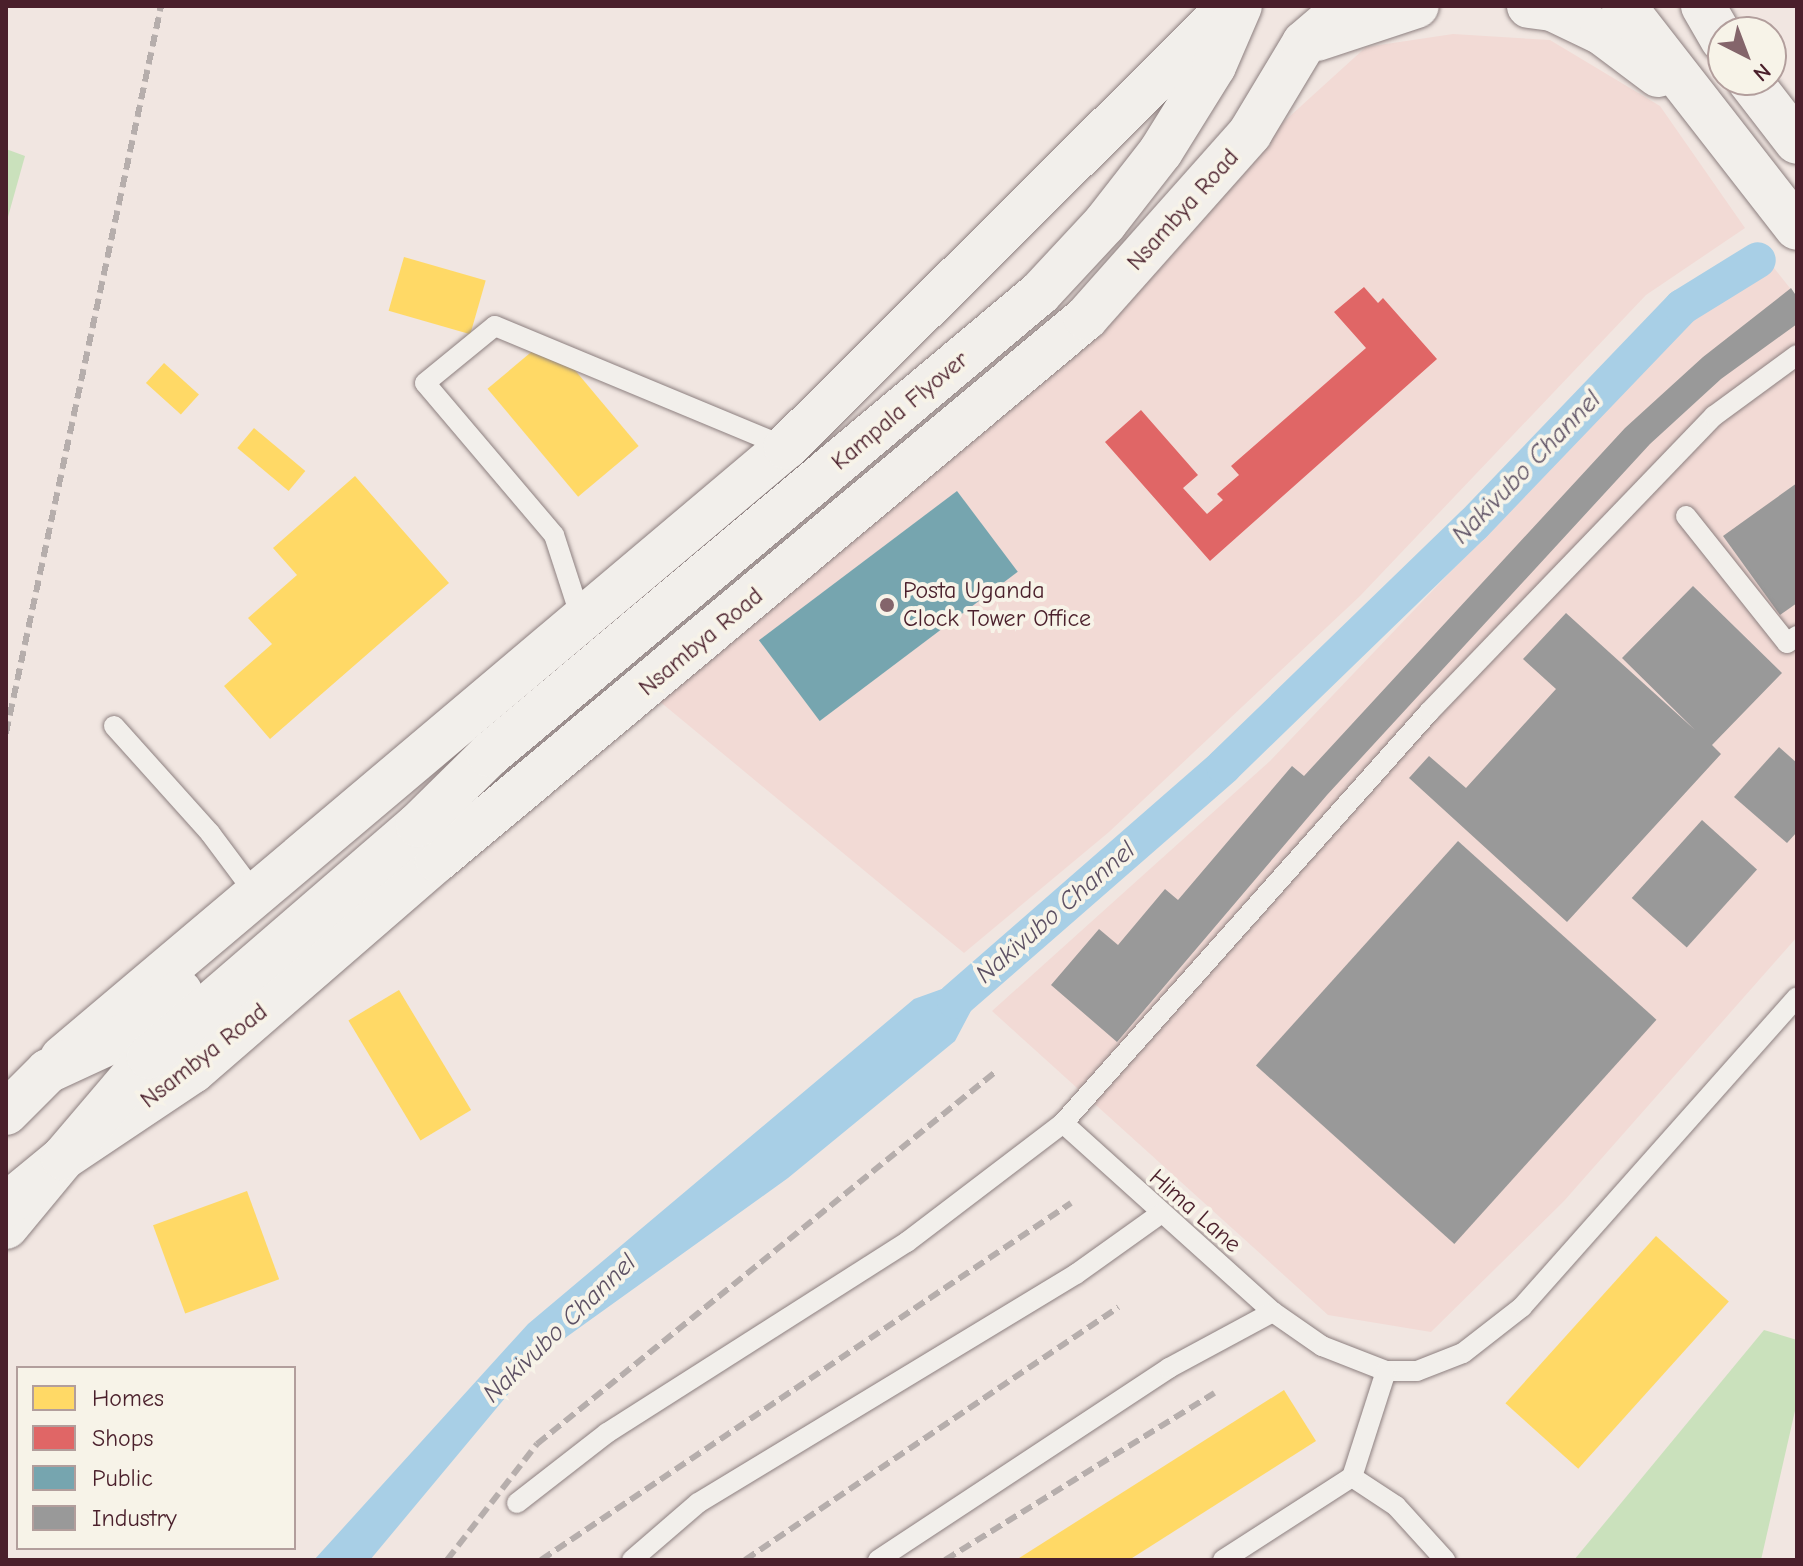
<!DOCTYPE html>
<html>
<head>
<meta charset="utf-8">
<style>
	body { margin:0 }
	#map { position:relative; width:1803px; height:1566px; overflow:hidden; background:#f1e6e1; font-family:"Comic Neue",sans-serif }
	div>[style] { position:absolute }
	.built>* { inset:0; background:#f2dad5 }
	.green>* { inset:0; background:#cae1bc }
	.water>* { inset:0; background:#a8cfe6 }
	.homes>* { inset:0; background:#ffd966; transform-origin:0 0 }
	.shops>* { inset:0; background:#e06666 }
	.public>* { inset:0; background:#76a5af; transform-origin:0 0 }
	.industry>* { inset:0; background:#999; transform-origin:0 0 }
	.canal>* { height:36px; margin:-18px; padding:0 18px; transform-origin:18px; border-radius:18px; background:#a8cfe6 }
	.roads { filter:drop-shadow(0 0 2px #8d8080) drop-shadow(0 0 2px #8d8080) }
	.service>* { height:20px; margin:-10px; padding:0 10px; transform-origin:10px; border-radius:10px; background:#f2efeb }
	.primary>* { height:44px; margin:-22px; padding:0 22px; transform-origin:22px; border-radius:22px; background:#f2efeb }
	.trunk>* { height:44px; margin:-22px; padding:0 22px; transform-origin:22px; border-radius:22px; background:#f2efeb }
	.rail>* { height:6px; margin-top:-3px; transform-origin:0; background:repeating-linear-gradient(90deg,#b6aeac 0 12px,transparent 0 18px) }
	.dots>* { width:22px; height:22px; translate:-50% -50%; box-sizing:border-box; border:4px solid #f7f3e8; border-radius:50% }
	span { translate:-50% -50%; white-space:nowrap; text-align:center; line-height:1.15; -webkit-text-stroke:8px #f7f3e8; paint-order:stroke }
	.street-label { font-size:24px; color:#4a1f2b }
	.poi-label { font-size:24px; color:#4a1f2b }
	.left { translate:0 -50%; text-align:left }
	.water-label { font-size:26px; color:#5d5164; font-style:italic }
	.frame { position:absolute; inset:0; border:8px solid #4a1f2b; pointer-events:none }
	.legend { position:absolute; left:16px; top:1366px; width:280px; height:184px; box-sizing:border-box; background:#f7f3e8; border:2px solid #b29e9c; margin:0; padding:10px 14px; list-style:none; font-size:24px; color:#4a1f2b }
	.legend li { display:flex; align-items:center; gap:16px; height:40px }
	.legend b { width:40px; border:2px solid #b29e9c }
	.north { position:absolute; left:1707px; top:16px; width:80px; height:80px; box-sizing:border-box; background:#f7f3e8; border:2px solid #b29e9c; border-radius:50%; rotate:138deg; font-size:22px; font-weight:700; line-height:32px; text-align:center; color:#4a1f2b }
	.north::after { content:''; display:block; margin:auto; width:28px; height:36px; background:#84656b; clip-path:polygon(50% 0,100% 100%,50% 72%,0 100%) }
</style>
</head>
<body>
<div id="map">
	<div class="built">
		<i style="clip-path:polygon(1453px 34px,1550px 40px,1660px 106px,1745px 228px,1646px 295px,1360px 596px,1109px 832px,964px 953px,641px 686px,996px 383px,1366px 47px)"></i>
		<i style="clip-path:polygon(1770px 263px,1797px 297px,1797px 937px,1564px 1201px,1431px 1332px,1328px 1315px,992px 1011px,1270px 761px,1690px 321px)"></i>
	</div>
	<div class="green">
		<i style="clip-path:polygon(6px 149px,25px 156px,6px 224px)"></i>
		<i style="clip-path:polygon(1764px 1330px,1797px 1340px,1797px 1402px,1761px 1560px,1574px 1560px)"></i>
	</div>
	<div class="water">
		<i style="clip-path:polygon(992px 971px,955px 1041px,788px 1178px,540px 1356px,370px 1560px,314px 1560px,528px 1324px,914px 999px)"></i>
	</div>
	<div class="homes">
		<i style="left:404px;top:257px;width:85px;height:56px;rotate:16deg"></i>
		<i style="left:548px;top:338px;width:141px;height:79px;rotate:50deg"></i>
		<i style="left:164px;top:363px;width:47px;height:27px;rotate:42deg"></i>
		<i style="left:254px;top:428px;width:67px;height:26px;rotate:40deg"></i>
		<i style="clip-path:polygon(355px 476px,449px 583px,270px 739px,224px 686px,272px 644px,248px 618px,297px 575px,273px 548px)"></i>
		<i style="left:399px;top:990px;width:140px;height:59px;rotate:59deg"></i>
		<i style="left:247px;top:1191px;width:94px;height:100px;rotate:70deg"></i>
		<i style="left:1656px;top:1236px;width:98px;height:225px;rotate:42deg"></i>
		<i style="clip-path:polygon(1284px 1390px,1316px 1441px,1129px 1560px,1016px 1560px)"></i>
	</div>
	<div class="shops">
		<i style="clip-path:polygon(1364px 287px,1378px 303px,1383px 298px,1437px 359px,1210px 561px,1105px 442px,1141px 410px,1198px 475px,1183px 488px,1207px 514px,1223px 500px,1217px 494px,1239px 475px,1231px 466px,1366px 348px,1334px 312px)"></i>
	</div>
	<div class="public">
		<i style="left:957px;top:491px;width:101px;height:248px;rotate:53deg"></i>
	</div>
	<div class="industry">
		<i style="clip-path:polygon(1791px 288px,1797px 297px,1797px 324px,1721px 379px,1650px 444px,1327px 795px,1117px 1042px,1051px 985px,1099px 929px,1118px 945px,1165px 889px,1178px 900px,1292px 766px,1304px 776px,1625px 428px,1703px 357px)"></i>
		<i style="clip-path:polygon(1797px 483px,1797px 603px,1780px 615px,1723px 536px)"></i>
		<i style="clip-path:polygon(1693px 586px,1782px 673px,1712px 745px,1721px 754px,1567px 922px,1409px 778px,1429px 756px,1466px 788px,1556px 689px,1523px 659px,1566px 613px,1695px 730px,1622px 658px)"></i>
		<i style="clip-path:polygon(1779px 747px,1797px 763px,1797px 832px,1787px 843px,1734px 797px)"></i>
		<i style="left:1702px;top:820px;width:74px;height:105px;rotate:42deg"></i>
		<i style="left:1458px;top:841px;width:267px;height:302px;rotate:42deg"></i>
	</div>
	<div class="canal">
		<i style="left:955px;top:1001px;width:357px;rotate:-41.1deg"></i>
		<i style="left:1224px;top:766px;width:347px;rotate:-44.1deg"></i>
		<i style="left:1473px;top:525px;width:302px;rotate:-46.2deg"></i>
		<i style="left:1682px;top:307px;width:89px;rotate:-31.7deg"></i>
	</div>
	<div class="roads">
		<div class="service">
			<i style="left:1686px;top:516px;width:162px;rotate:51.5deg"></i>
			<i style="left:1787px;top:643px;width:12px;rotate:-35deg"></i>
			<i style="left:582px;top:621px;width:90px;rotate:-108deg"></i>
			<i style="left:554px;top:535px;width:199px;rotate:-130.3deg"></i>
			<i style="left:425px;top:383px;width:90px;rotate:-39.2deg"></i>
			<i style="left:495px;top:326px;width:315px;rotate:22.6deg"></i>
			<i style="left:114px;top:726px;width:144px;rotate:48.1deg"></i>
			<i style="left:210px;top:833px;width:74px;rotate:53.3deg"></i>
			<i style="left:1063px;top:1123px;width:550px;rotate:-48.31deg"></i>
			<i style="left:1429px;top:712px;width:411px;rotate:-46.1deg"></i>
			<i style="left:1714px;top:416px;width:103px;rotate:-36.3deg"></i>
			<i style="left:1352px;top:1477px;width:53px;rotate:33.4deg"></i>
			<i style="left:1396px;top:1506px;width:73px;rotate:47.8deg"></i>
			<i style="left:517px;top:1503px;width:114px;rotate:-37.9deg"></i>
			<i style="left:607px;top:1433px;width:356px;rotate:-32.5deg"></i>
			<i style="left:907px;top:1242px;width:196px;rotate:-37.3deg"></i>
			<i style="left:1063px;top:1123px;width:283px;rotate:42deg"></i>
			<i style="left:1273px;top:1312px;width:60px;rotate:34.8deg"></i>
			<i style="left:1322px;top:1346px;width:69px;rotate:21.3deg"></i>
			<i style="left:1386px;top:1371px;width:31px"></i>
			<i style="left:1417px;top:1371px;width:49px;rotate:-21.4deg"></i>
			<i style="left:1463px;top:1353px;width:75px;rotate:-37.9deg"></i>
			<i style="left:1522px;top:1307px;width:414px;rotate:-48.4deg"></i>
			<i style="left:632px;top:1560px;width:87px;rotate:-40.8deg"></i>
			<i style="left:698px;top:1503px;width:442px;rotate:-31.2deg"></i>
			<i style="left:1076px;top:1274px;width:103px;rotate:-35.5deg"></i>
			<i style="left:878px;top:1560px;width:349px;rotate:-33.4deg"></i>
			<i style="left:1169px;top:1368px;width:118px;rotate:-28.3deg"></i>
			<i style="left:1223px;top:1560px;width:153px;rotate:-32.8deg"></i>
			<i style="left:1352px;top:1477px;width:111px;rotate:-72.2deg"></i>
		</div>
		<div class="primary">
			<i style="left:1529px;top:6px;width:23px;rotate:7deg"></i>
			<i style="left:1552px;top:9px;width:55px;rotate:25.6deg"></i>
			<i style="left:1602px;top:33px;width:70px;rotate:36.9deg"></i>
			<i style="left:1624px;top:6px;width:281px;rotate:52.1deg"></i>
			<i style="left:1703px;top:6px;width:39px;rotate:60deg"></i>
			<i style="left:1317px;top:39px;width:105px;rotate:-18.3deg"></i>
			<i style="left:1749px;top:80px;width:78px;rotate:52.3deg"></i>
			<i style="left:62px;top:1058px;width:947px;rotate:-40.16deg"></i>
			<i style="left:786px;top:447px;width:626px;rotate:-44.81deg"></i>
			<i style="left:6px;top:1227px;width:89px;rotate:-50.4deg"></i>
			<i style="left:63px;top:1158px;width:156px;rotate:-33.8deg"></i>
			<i style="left:193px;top:1071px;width:323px;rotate:-40.9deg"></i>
			<i style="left:437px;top:860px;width:846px;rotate:-39.87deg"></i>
			<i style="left:1086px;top:318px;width:247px;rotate:-48.4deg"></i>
			<i style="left:1250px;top:133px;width:105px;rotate:-59deg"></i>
			<i style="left:1304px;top:43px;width:57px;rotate:-40.7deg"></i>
		</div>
		<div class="trunk">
			<i style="left:6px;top:1113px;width:59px;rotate:-45deg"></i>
			<i style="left:48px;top:1071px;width:88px;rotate:-24.8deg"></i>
			<i style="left:128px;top:1034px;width:67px;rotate:-38.9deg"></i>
			<i style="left:6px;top:1205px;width:74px;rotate:-39.5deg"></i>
			<i style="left:63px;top:1158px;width:133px;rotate:-49.6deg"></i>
			<i style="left:149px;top:1057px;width:355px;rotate:-40.8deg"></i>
			<i style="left:418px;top:825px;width:100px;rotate:-44.6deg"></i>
			<i style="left:489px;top:755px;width:719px;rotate:-39.98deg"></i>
			<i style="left:1040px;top:293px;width:96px;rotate:-47.1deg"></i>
			<i style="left:1105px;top:223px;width:91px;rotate:-52.1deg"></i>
			<i style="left:1161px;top:151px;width:100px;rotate:-58.1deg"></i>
			<i style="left:1214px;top:66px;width:65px;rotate:-66.6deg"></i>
		</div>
	</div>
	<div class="rail">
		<i style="left:6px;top:733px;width:743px;rotate:-77.96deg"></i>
		<i style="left:447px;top:1560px;width:147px;rotate:-52.2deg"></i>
		<i style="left:537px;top:1444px;width:589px;rotate:-39.07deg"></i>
		<i style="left:541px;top:1560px;width:639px;rotate:-33.96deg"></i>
		<i style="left:745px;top:1560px;width:451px;rotate:-34.1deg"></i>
		<i style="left:945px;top:1560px;width:317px;rotate:-31.8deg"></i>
	</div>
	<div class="dots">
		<i style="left:887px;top:605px;background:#84656b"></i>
	</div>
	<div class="street-label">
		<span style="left:1183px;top:210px;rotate:-48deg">Nsambya Road</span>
		<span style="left:900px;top:411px;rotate:-40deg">Kampala Flyover</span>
		<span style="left:701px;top:642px;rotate:-40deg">Nsambya Road</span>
		<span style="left:204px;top:1056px;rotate:-38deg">Nsambya Road</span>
		<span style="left:1195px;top:1211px;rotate:41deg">Hima Lane</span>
	</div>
	<div class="poi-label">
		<span class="left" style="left:903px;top:605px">Posta Uganda<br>Clock Tower Office</span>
	</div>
	<div class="water-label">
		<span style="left:1527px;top:468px;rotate:-46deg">Nakivubo Channel</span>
		<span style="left:1056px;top:913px;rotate:-41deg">Nakivubo Channel</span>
		<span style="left:560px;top:1329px;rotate:-44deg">Nakivubo Channel</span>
	</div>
	<div class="frame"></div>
	<ul class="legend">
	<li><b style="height:22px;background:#ffd966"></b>Homes</li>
	<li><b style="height:22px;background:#e06666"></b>Shops</li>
	<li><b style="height:22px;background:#76a5af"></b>Public</li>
	<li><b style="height:22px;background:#999"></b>Industry</li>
	</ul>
	<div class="north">N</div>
</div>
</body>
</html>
